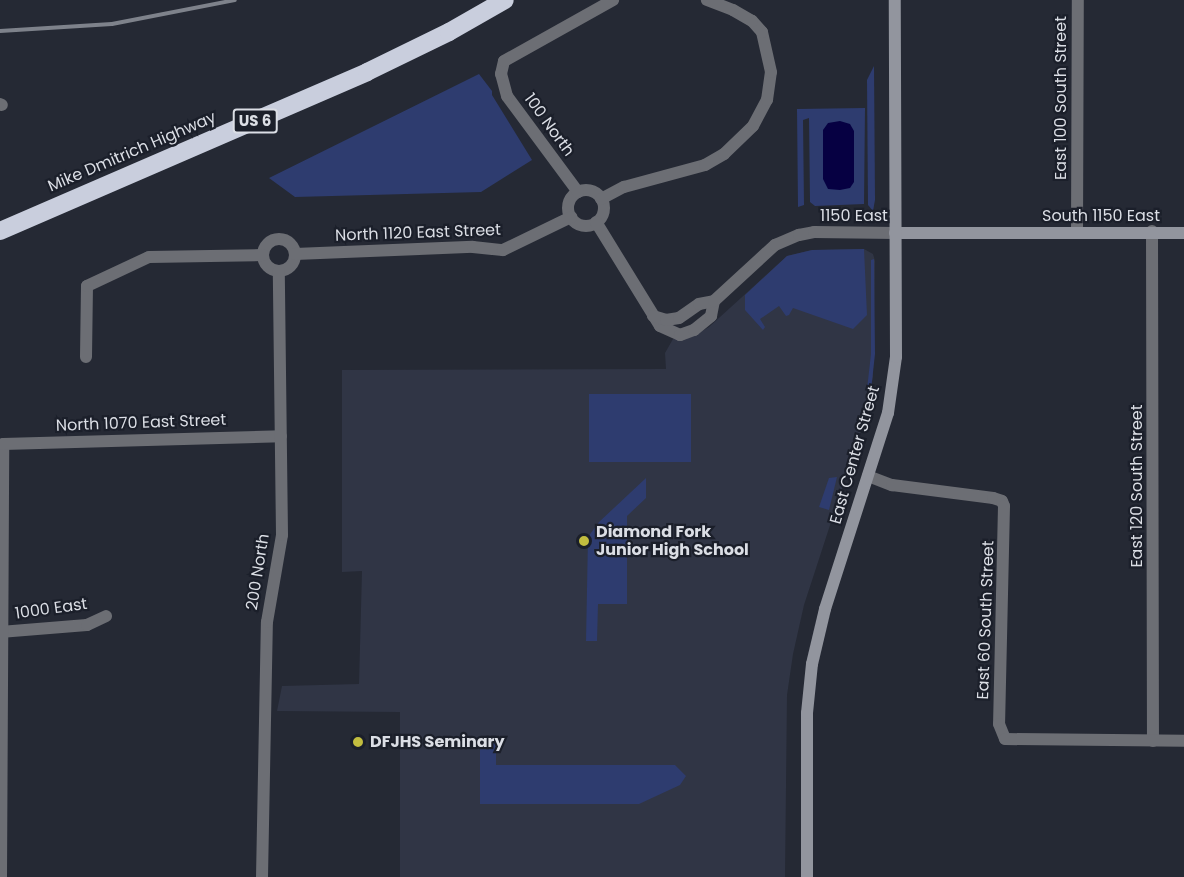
<!DOCTYPE html>
<html>
<head>
<meta charset="utf-8">
<style>
	body { margin:0 }
	#map { position:relative; width:1184px; height:877px; overflow:hidden; background:#252934; font-family:Poppins,sans-serif }
	div>[style] { position:absolute }
	.built>* { inset:0; background:#303545 }
	.green>* { inset:0; background:#2e3c6f; transform-origin:0 0 }
	.water>* { inset:0; background:#060042 }
	.street>* { height:12px; margin:-6px; padding:0 6px; transform-origin:6px; border-radius:6px; background:#6c6e74 }
	.street>.ring { margin:-6px; padding:0; box-sizing:content-box; background:none; border:12px solid #6c6e74; border-radius:50% }
	.secondary>* { height:12px; margin:-6px; padding:0 6px; transform-origin:6px; border-radius:6px; background:#92959e }
	.highway>* { height:18px; margin:-9px; padding:0 9px; transform-origin:9px; border-radius:9px; background:#c9cedd }
	.rail>* { height:4px; margin:-2px; padding:0 2px; transform-origin:2px; border-radius:2px; background:#7e828b }
	.dots>* { width:16px; height:16px; translate:-50% -50%; box-sizing:border-box; border:3px solid #1b1f2a; border-radius:50% }
	span { translate:-50% -50%; white-space:nowrap; text-align:center; line-height:1.15; -webkit-text-stroke:4.5px #1b1f2a; paint-order:stroke }
	.shield-label span { padding:2px 4px; background:#1b1f2a; border:2px solid; border-radius:4px; -webkit-text-stroke-width:0 }
	.shield-label { font-size:15px; color:#dbdee5; font-weight:700 }
	.street-label { font-size:16px; color:#dbdee5 }
	.poi-label { font-size:16px; color:#dbdee5; font-weight:700 }
	.left { translate:0 -50%; text-align:left }
</style>
</head>
<body>
<div id="map">
	<div class="built">
		<i style="clip-path:polygon(864px 249px,873px 254px,875px 261px,873px 377px,864px 421px,804px 605px,793px 654px,787px 695px,785px 877px,400px 877px,400px 712px,277px 711px,282px 686px,359px 684px,362px 571px,342px 572px,342px 370px,666px 369px,665px 353px,673px 339px,692px 337px,709px 327px,787px 256px,812px 250px)"></i>
	</div>
	<div class="green">
		<i style="clip-path:polygon(874px 66px,875px 200px,873px 211px,868px 205px,867px 80px)"></i>
		<i style="clip-path:polygon(479px 74px,492px 91px,492px 95px,532px 160px,481px 192px,295px 197px,269px 178px)"></i>
		<i style="clip-path:polygon(865px 108px,864px 204px,815px 206px,810px 202px,809px 118px,803px 120px,804px 205px,798px 207px,797px 109px)"></i>
		<i style="clip-path:polygon(864px 249px,867px 315px,853px 329px,793px 308px,789px 315px,786px 316px,779px 306px,760px 319px,765px 327px,763px 330px,745px 310px,745px 295px,787px 256px,812px 250px)"></i>
		<i style="clip-path:polygon(874px 259px,875px 354px,871px 390px,867px 389px,871px 354px,871px 260px)"></i>
		<i style="left:691px;top:394px;width:68px;height:102px;rotate:90deg"></i>
		<i style="clip-path:polygon(837px 477px,829px 510px,819px 507px,829px 478px)"></i>
		<i style="clip-path:polygon(646px 478px,646px 498px,627px 516px,627px 604px,598px 604px,597px 641px,586px 641px,588px 537px,599px 522px)"></i>
		<i style="clip-path:polygon(482px 738px,496px 738px,496px 765px,675px 765px,686px 776px,680px 785px,639px 804px,480px 804px,480px 743px)"></i>
	</div>
	<div class="water">
		<i style="clip-path:polygon(840px 121px,850px 124px,854px 131px,854px 182px,850px 188px,840px 190px,828px 189px,823px 179px,823px 130px,828px 123px)"></i>
	</div>
	<div class="street">
		<i style="left:0;top:104px;width:2px;rotate:27deg"></i>
		<i class="ring" style="left:568px;top:190px;width:24px;height:24px"></i>
		<i style="left:578px;top:192px;width:119px;rotate:-126.5deg"></i>
		<i style="left:507px;top:96px;width:23px;rotate:-105deg"></i>
		<i style="left:501px;top:74px;width:13px;rotate:-77deg"></i>
		<i style="left:504px;top:61px;width:125px;rotate:-29.2deg"></i>
		<i style="left:601px;top:199px;width:26px;rotate:-28deg"></i>
		<i style="left:624px;top:187px;width:84px;rotate:-15.2deg"></i>
		<i style="left:705px;top:165px;width:22px;rotate:-30deg"></i>
		<i style="left:724px;top:154px;width:40px;rotate:-44deg"></i>
		<i style="left:753px;top:126px;width:30px;rotate:-62deg"></i>
		<i style="left:767px;top:100px;width:28px;rotate:-82deg"></i>
		<i style="left:771px;top:72px;width:41px;rotate:-102.7deg"></i>
		<i style="left:762px;top:32px;width:15px;rotate:-132deg"></i>
		<i style="left:752px;top:21px;width:22px;rotate:-150deg"></i>
		<i style="left:733px;top:10px;width:28px;rotate:-159deg"></i>
		<i style="left:596px;top:222px;width:122px;rotate:58.4deg"></i>
		<i style="left:660px;top:326px;width:22px;rotate:24deg"></i>
		<i style="left:680px;top:335px;width:15px;rotate:-20deg"></i>
		<i style="left:694px;top:330px;width:22px;rotate:-39deg"></i>
		<i style="left:711px;top:316px;width:15px;rotate:-79deg"></i>
		<i style="left:1152px;top:231px;width:510px;rotate:89.89deg"></i>
		<i style="left:1077px;top:232px;width:232px;rotate:-89.8deg"></i>
		<i class="ring" style="left:263px;top:239px;width:20px;height:20px"></i>
		<i style="left:295px;top:254px;width:178px;rotate:-2.3deg"></i>
		<i style="left:473px;top:247px;width:30px;rotate:6deg"></i>
		<i style="left:503px;top:250px;width:76px;rotate:-25.9deg"></i>
		<i style="left:653px;top:316px;width:14px;rotate:17deg"></i>
		<i style="left:666px;top:320px;width:13px;rotate:-9deg"></i>
		<i style="left:679px;top:318px;width:24px;rotate:-35deg"></i>
		<i style="left:699px;top:304px;width:15px;rotate:-11deg"></i>
		<i style="left:714px;top:301px;width:83px;rotate:-42.6deg"></i>
		<i style="left:775px;top:245px;width:26px;rotate:-23deg"></i>
		<i style="left:799px;top:235px;width:15px;rotate:-11deg"></i>
		<i style="left:814px;top:232px;width:81px;rotate:0.7deg"></i>
		<i style="left:86px;top:357px;width:71px;rotate:-89.2deg"></i>
		<i style="left:87px;top:286px;width:68px;rotate:-25.1deg"></i>
		<i style="left:149px;top:257px;width:114px;rotate:-1deg"></i>
		<i style="left:868px;top:476px;width:26px;rotate:21deg"></i>
		<i style="left:892px;top:485px;width:102px;rotate:7.3deg"></i>
		<i style="left:993px;top:498px;width:9px;rotate:18deg"></i>
		<i style="left:1002px;top:501px;width:5px;rotate:68deg"></i>
		<i style="left:1004px;top:506px;width:218px;rotate:91.3deg"></i>
		<i style="left:999px;top:724px;width:16px;rotate:68deg"></i>
		<i style="left:1005px;top:739px;width:179px;rotate:0.6deg"></i>
		<i style="left:0;top:632px;width:87px;rotate:-4.6deg"></i>
		<i style="left:87px;top:625px;width:21px;rotate:-25deg"></i>
		<i style="left:1px;top:877px;width:433px;rotate:-89.7deg"></i>
		<i style="left:3px;top:444px;width:278px;rotate:-1.6deg"></i>
		<i style="left:262px;top:877px;width:255px;rotate:-88.9deg"></i>
		<i style="left:267px;top:622px;width:88px;rotate:-80.2deg"></i>
		<i style="left:282px;top:535px;width:264px;rotate:-90.7deg"></i>
	</div>
	<div class="secondary">
		<i style="left:895px;top:233px;width:289px"></i>
		<i style="left:807px;top:877px;width:164px;rotate:-90deg"></i>
		<i style="left:807px;top:713px;width:49px;rotate:-84.2deg"></i>
		<i style="left:812px;top:664px;width:57px;rotate:-76.7deg"></i>
		<i style="left:825px;top:609px;width:206px;rotate:-72.2deg"></i>
		<i style="left:888px;top:413px;width:57px;rotate:-81.9deg"></i>
		<i style="left:896px;top:357px;width:357px;rotate:-90.2deg"></i>
	</div>
	<div class="highway">
		<i style="left:0;top:231px;width:400px;rotate:-23.4deg"></i>
		<i style="left:367px;top:72px;width:91px;rotate:-26deg"></i>
		<i style="left:449px;top:32px;width:64px;rotate:-29.7deg"></i>
	</div>
	<div class="rail">
		<i style="left:0;top:31px;width:112px;rotate:-3.6deg"></i>
		<i style="left:112px;top:24px;width:125px;rotate:-11deg"></i>
	</div>
	<div class="dots">
		<i style="left:584px;top:541px;background:#c2bd3f"></i>
		<i style="left:358px;top:742px;background:#c2bd3f"></i>
	</div>
	<div class="shield-label">
		<span style="left:255px;top:121px">US 6</span>
	</div>
	<div class="street-label">
		<span style="left:1061px;top:98px;rotate:-90deg">East 100 South Street</span>
		<span style="left:549px;top:125px;rotate:54deg">100 North</span>
		<span style="left:132px;top:152px;rotate:-23deg">Mike Dmitrich Highway</span>
		<span style="left:854px;top:216px">1150 East</span>
		<span style="left:1101px;top:216px">South 1150 East</span>
		<span style="left:418px;top:233px;rotate:-2deg">North 1120 East Street</span>
		<span style="left:141px;top:423px;rotate:-2deg">North 1070 East Street</span>
		<span style="left:855px;top:455px;rotate:-74deg">East Center Street</span>
		<span style="left:1137px;top:486px;rotate:-90deg">East 120 South Street</span>
		<span style="left:258px;top:572px;rotate:-81deg">200 North</span>
		<span style="left:51px;top:609px;rotate:-8deg">1000 East</span>
		<span style="left:986px;top:620px;rotate:-88deg">East 60 South Street</span>
	</div>
	<div class="poi-label">
		<span class="left" style="left:596px;top:541px">Diamond Fork<br>Junior High School</span>
		<span class="left" style="left:370px;top:742px">DFJHS Seminary</span>
	</div>
</div>
</body>
</html>
